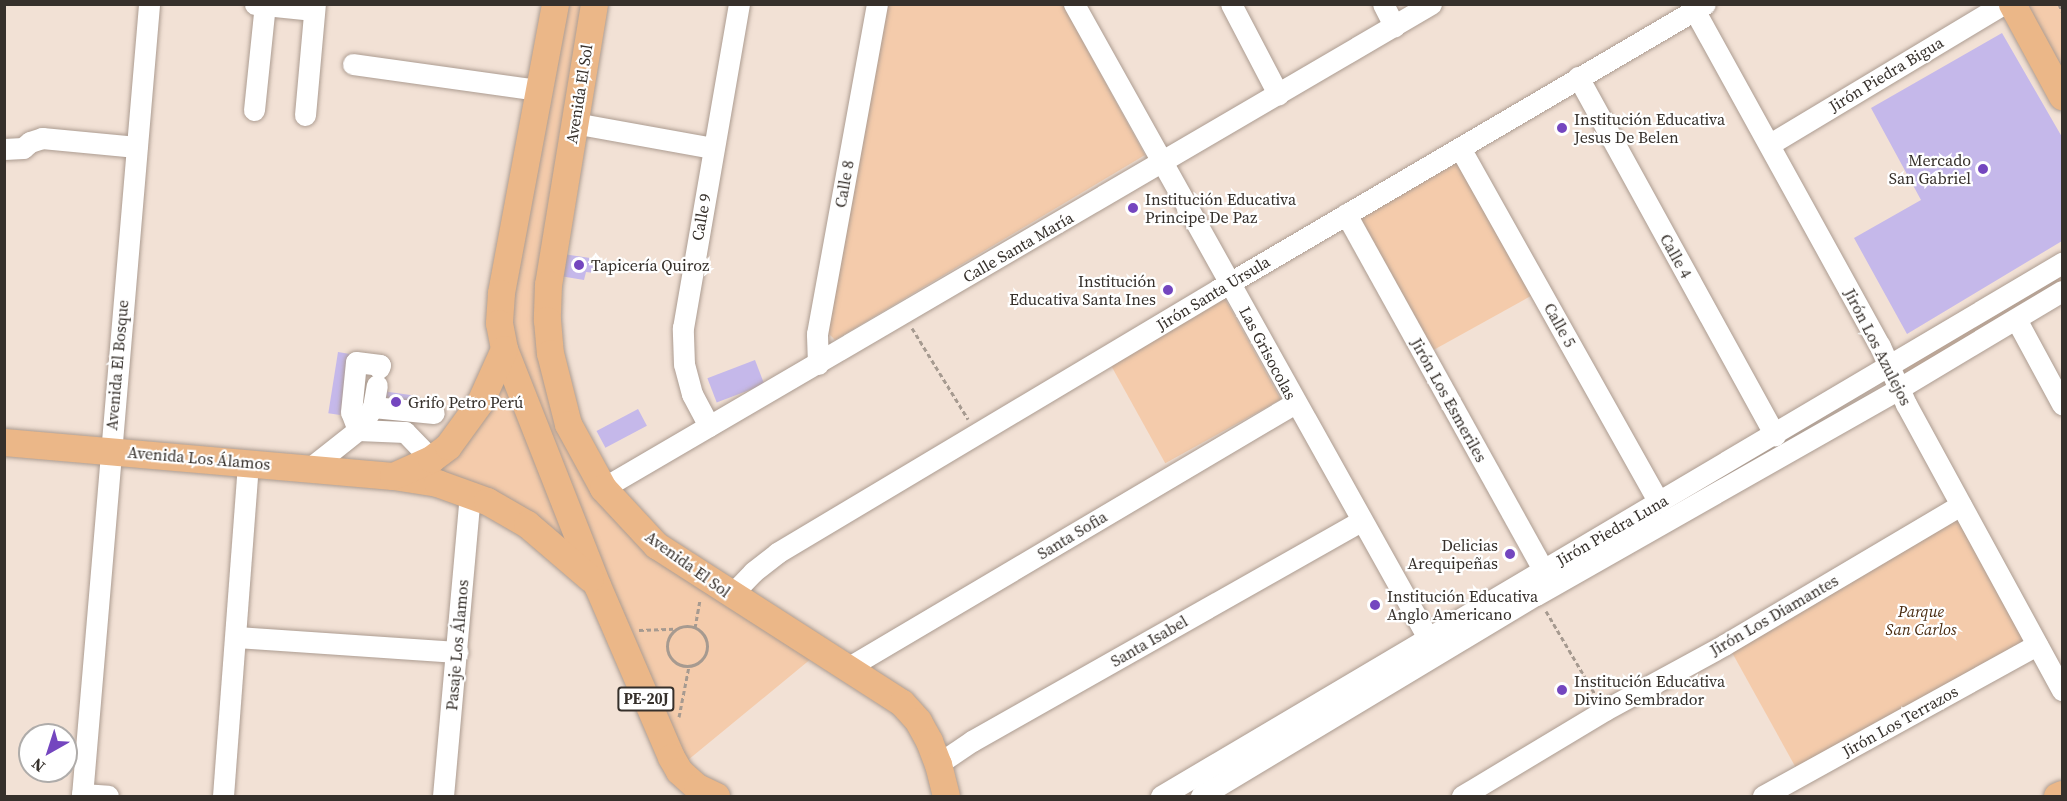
<!DOCTYPE html>
<html>
<head>
<meta charset="utf-8">
<style>
	body { margin:0 }
	#map { position:relative; width:2067px; height:801px; overflow:hidden; background:#f2e1d5; font-family:"Source Serif 4",serif }
	div>[style] { position:absolute }
	.green>* { inset:0; background:#f4cbab; transform-origin:0 0 }
	.building>* { inset:0; background:#c5b8ea; transform-origin:0 0 }
	.path>* { height:3px; margin-top:-1.5px; transform-origin:0; background:repeating-linear-gradient(90deg,#a69a90 0 4.5px,transparent 0 7.5px) }
	.path>.ring { margin:-1.5px; padding:0; box-sizing:content-box; background:none; border:3px solid #a69a90; border-radius:50% }
	.roads { filter:drop-shadow(0 0 2px #ac9c91) drop-shadow(0 0 2px #ac9c91) }
	.minor>* { height:21px; margin:-10.5px; padding:0 10.5px; transform-origin:10.5px; border-radius:10.5px; background:#fff }
	.major>* { height:27px; margin:-13.5px; padding:0 13.5px; transform-origin:13.5px; border-radius:13.5px; background:#ebb788 }
	.dots>* { width:16px; height:16px; translate:-50% -50%; box-sizing:border-box; border:3px solid #fff; border-radius:50% }
	span { translate:-50% -50%; white-space:nowrap; text-align:center; line-height:1.15; -webkit-text-stroke:4.5px #fff; paint-order:stroke }
	.shield-label span { padding:2px 4px; background:#fff; border:2px solid; border-radius:4px; -webkit-text-stroke-width:0 }
	.shield-label { font-size:15px; color:#36302b; font-weight:700 }
	.street-label { font-size:16px; color:#36302b }
	.poi-label { font-size:16px; color:#36302b }
	.left { translate:0 -50%; text-align:left }
	.right { translate:-100% -50%; text-align:right }
	.park-label { font-size:16px; color:#492b10; font-style:italic }
	.frame { position:absolute; inset:0; border:6px solid #36302b; pointer-events:none }
	.north { position:absolute; left:18px; top:723px; width:60px; height:60px; box-sizing:border-box; background:#fff; border:2px solid #afacaa; border-radius:50%; rotate:219deg; font-size:16px; font-weight:700; line-height:24px; text-align:center; color:#36302b }
	.north::after { content:''; display:block; margin:auto; width:21px; height:27px; background:#7446bf; clip-path:polygon(50% 0,100% 100%,50% 72%,0 100%) }
</style>
</head>
<body>
<div id="map">
	<div class="green">
		<i style="clip-path:polygon(564px 5px,588px 5px,540px 288px,584px 475px,812px 658px,688px 760px,677px 757px,509px 324px)"></i>
		<i style="clip-path:polygon(885px 5px,1063px 5px,1145px 155px,835px 340px,827px 332px)"></i>
		<i style="clip-path:polygon(2017px 5px,2062px 5px,2062px 86px)"></i>
		<i style="left:1459px;top:162px;width:152px;height:117px;rotate:61deg"></i>
		<i style="clip-path:polygon(2062px 274px,2062px 284px,1903px 375px,1904px 369px,1914px 360px)"></i>
		<i style="left:1224px;top:297px;width:117px;height:132px;rotate:61deg"></i>
		<i style="clip-path:polygon(504px 379px,573px 546px,431px 467px)"></i>
		<i style="left:1957px;top:518px;width:143px;height:262px;rotate:61deg"></i>
	</div>
	<div class="building">
		<i style="clip-path:polygon(2002px 33px,2062px 137px,2062px 241px,1907px 334px,1854px 238px,1921px 200px,1871px 108px)"></i>
		<i style="clip-path:polygon(563px 254px,597px 259px,595px 273px,586px 272px,584px 280px,560px 276px)"></i>
		<i style="left:338px;top:352px;width:12px;height:62px;rotate:9deg"></i>
		<i style="left:755px;top:360px;width:26px;height:51px;rotate:69deg"></i>
		<i style="left:382px;top:391px;width:34px;height:15px;rotate:8deg"></i>
		<i style="left:638px;top:409px;width:19px;height:47px;rotate:62deg"></i>
	</div>
	<div class="path">
		<i style="left:2059px;top:4px;width:8px;rotate:67deg"></i>
		<i style="left:912px;top:328px;width:107px;rotate:58.4deg"></i>
		<i style="left:1546px;top:611px;width:99px;rotate:59.5deg"></i>
		<i class="ring" style="left:667px;top:626px;width:37px;height:37px"></i>
		<i style="left:695px;top:628px;width:29px;rotate:-80deg"></i>
		<i style="left:639px;top:630px;width:35px;rotate:-2deg"></i>
		<i style="left:679px;top:717px;width:52px;rotate:-78.9deg"></i>
	</div>
	<div class="roads">
		<div class="minor">
			<i style="left:255px;top:4px;width:59px;rotate:5.8deg"></i>
			<i style="left:1074px;top:4px;width:726px;rotate:60.82deg"></i>
			<i style="left:1231px;top:4px;width:102px;rotate:62.4deg"></i>
			<i style="left:1383px;top:4px;width:25px;rotate:63deg"></i>
			<i style="left:1691px;top:4px;width:391px;rotate:61.1deg"></i>
			<i style="left:1880px;top:346px;width:64px;rotate:65.9deg"></i>
			<i style="left:1906px;top:404px;width:326px;rotate:61.4deg"></i>
			<i style="left:353px;top:64px;width:188px;rotate:8deg"></i>
			<i style="left:1578px;top:77px;width:409px;rotate:61.2deg"></i>
			<i style="left:254px;top:110px;width:107px;rotate:-84.1deg"></i>
			<i style="left:305px;top:115px;width:111px;rotate:-84.9deg"></i>
			<i style="left:574px;top:123px;width:141px;rotate:10.2deg"></i>
			<i style="left:1770px;top:144px;width:272px;rotate:-31deg"></i>
			<i style="left:1460px;top:148px;width:406px;rotate:60.7deg"></i>
			<i style="left:4px;top:149px;width:19px;rotate:-3deg"></i>
			<i style="left:23px;top:148px;width:9px;rotate:-41deg"></i>
			<i style="left:30px;top:142px;width:13px;rotate:-18deg"></i>
			<i style="left:42px;top:138px;width:95px;rotate:5.4deg"></i>
			<i style="left:1346px;top:214px;width:421px;rotate:61deg"></i>
			<i style="left:2016px;top:319px;width:97px;rotate:61.6deg"></i>
			<i style="left:818px;top:364px;width:30px;rotate:-92deg"></i>
			<i style="left:817px;top:334px;width:335px;rotate:-79.7deg"></i>
			<i style="left:373px;top:407px;width:22px;rotate:-80deg"></i>
			<i style="left:709px;top:426px;width:36px;rotate:-118deg"></i>
			<i style="left:692px;top:394px;width:31px;rotate:-105deg"></i>
			<i style="left:684px;top:364px;width:36px;rotate:-92deg"></i>
			<i style="left:683px;top:328px;width:329px;rotate:-80.2deg"></i>
			<i style="left:358px;top:430px;width:19px;rotate:-111deg"></i>
			<i style="left:351px;top:412px;width:50px;rotate:-84.3deg"></i>
			<i style="left:356px;top:362px;width:24px;rotate:7deg"></i>
			<i style="left:380px;top:365px;width:3px;rotate:108deg"></i>
			<i style="left:358px;top:430px;width:27px;rotate:-57deg"></i>
			<i style="left:373px;top:407px;width:61px;rotate:5.6deg"></i>
			<i style="left:310px;top:468px;width:61px;rotate:-38.4deg"></i>
			<i style="left:358px;top:430px;width:47px;rotate:2.4deg"></i>
			<i style="left:405px;top:432px;width:37px;rotate:46deg"></i>
			<i style="left:603px;top:488px;width:959px;rotate:-30.31deg"></i>
			<i style="left:731px;top:595px;width:32px;rotate:-46deg"></i>
			<i style="left:753px;top:572px;width:31px;rotate:-38deg"></i>
			<i style="left:777px;top:553px;width:515px;rotate:-30.85deg"></i>
			<i style="left:1219px;top:289px;width:563px;rotate:-30.39deg"></i>
			<i style="left:236px;top:637px;width:222px;rotate:3.9deg"></i>
			<i style="left:849px;top:667px;width:518px;rotate:-30.62deg"></i>
			<i style="left:938px;top:764px;width:41px;rotate:-34.1deg"></i>
			<i style="left:972px;top:741px;width:447px;rotate:-29.5deg"></i>
			<i style="left:82px;top:794px;width:26px;rotate:4deg"></i>
			<i style="left:82px;top:796px;width:795px;rotate:-85.16deg"></i>
			<i style="left:223px;top:796px;width:334px;rotate:-85.7deg"></i>
			<i style="left:443px;top:796px;width:304px;rotate:-84.9deg"></i>
			<i style="left:1161px;top:796px;width:1047px;rotate:-30.61deg"></i>
			<i style="left:1201px;top:796px;width:391px;rotate:-31deg"></i>
			<i style="left:1536px;top:595px;width:417px;rotate:-29.6deg"></i>
			<i style="left:1898px;top:389px;width:191px;rotate:-30.9deg"></i>
			<i style="left:1462px;top:796px;width:167px;rotate:-31deg"></i>
			<i style="left:1605px;top:710px;width:136px;rotate:-28.6deg"></i>
			<i style="left:1724px;top:645px;width:275px;rotate:-30.6deg"></i>
			<i style="left:1763px;top:796px;width:313px;rotate:-28.9deg"></i>
		</div>
		<div class="major">
			<i style="left:555px;top:4px;width:294px;rotate:100.6deg"></i>
			<i style="left:501px;top:293px;width:30px;rotate:94deg"></i>
			<i style="left:499px;top:323px;width:26px;rotate:79deg"></i>
			<i style="left:504px;top:349px;width:254px;rotate:68.5deg"></i>
			<i style="left:597px;top:585px;width:187px;rotate:66.7deg"></i>
			<i style="left:671px;top:757px;width:16px;rotate:60deg"></i>
			<i style="left:679px;top:771px;width:24px;rotate:42deg"></i>
			<i style="left:697px;top:787px;width:21px;rotate:25deg"></i>
			<i style="left:594px;top:4px;width:284px;rotate:99.3deg"></i>
			<i style="left:548px;top:284px;width:36px;rotate:92deg"></i>
			<i style="left:547px;top:320px;width:33px;rotate:85deg"></i>
			<i style="left:550px;top:353px;width:73px;rotate:75.8deg"></i>
			<i style="left:568px;top:424px;width:73px;rotate:61.3deg"></i>
			<i style="left:603px;top:488px;width:78px;rotate:47.1deg"></i>
			<i style="left:656px;top:545px;width:292px;rotate:32.7deg"></i>
			<i style="left:902px;top:703px;width:24px;rotate:48deg"></i>
			<i style="left:918px;top:721px;width:23px;rotate:61deg"></i>
			<i style="left:929px;top:741px;width:25px;rotate:69deg"></i>
			<i style="left:938px;top:764px;width:33px;rotate:76deg"></i>
			<i style="left:2012px;top:4px;width:105px;rotate:61.5deg"></i>
			<i style="left:4px;top:442px;width:390px;rotate:5deg"></i>
			<i style="left:393px;top:476px;width:45px;rotate:9deg"></i>
			<i style="left:437px;top:483px;width:53px;rotate:19.8deg"></i>
			<i style="left:487px;top:501px;width:46px;rotate:29.9deg"></i>
			<i style="left:527px;top:524px;width:83px;rotate:40.6deg"></i>
			<i style="left:393px;top:476px;width:42px;rotate:-24.1deg"></i>
			<i style="left:431px;top:459px;width:21px;rotate:-37deg"></i>
			<i style="left:448px;top:446px;width:54px;rotate:-54deg"></i>
			<i style="left:480px;top:402px;width:58px;rotate:-65.6deg"></i>
			<i style="left:2057px;top:796px;width:5px;rotate:-22deg"></i>
		</div>
	</div>
	<div class="dots">
		<i style="left:1562px;top:128px;background:#7446bf"></i>
		<i style="left:1983px;top:169px;background:#7446bf"></i>
		<i style="left:1133px;top:208px;background:#7446bf"></i>
		<i style="left:579px;top:265px;background:#7446bf"></i>
		<i style="left:1168px;top:290px;background:#7446bf"></i>
		<i style="left:396px;top:402px;background:#7446bf"></i>
		<i style="left:1510px;top:554px;background:#7446bf"></i>
		<i style="left:1375px;top:605px;background:#7446bf"></i>
		<i style="left:1562px;top:690px;background:#7446bf"></i>
	</div>
	<div class="shield-label">
		<span style="left:646px;top:699px">PE-20J</span>
	</div>
	<div class="street-label">
		<span style="left:1886px;top:74px;rotate:-31deg">Jirón Piedra Bigua</span>
		<span style="left:579px;top:94px;rotate:-81deg">Avenida El Sol</span>
		<span style="left:844px;top:184px;rotate:-80deg">Calle 8</span>
		<span style="left:701px;top:217px;rotate:-80deg">Calle 9</span>
		<span style="left:1018px;top:247px;rotate:-30deg">Calle Santa María</span>
		<span style="left:1676px;top:256px;rotate:61deg">Calle 4</span>
		<span style="left:1213px;top:293px;rotate:-31deg">Jirón Santa Ursula</span>
		<span style="left:1560px;top:325px;rotate:61deg">Calle 5</span>
		<span style="left:1878px;top:347px;rotate:63deg">Jirón Los Azulejos</span>
		<span style="left:1268px;top:353px;rotate:62deg">Las Grisocolas</span>
		<span style="left:117px;top:365px;rotate:-85deg">Avenida El Bosque</span>
		<span style="left:1449px;top:400px;rotate:61deg">Jirón Los Esmeriles</span>
		<span style="left:199px;top:458px;rotate:5deg">Avenida Los Álamos</span>
		<span style="left:1612px;top:530px;rotate:-30deg">Jirón Piedra Luna</span>
		<span style="left:1072px;top:535px;rotate:-31deg">Santa Sofia</span>
		<span style="left:688px;top:564px;rotate:36deg">Avenida El Sol</span>
		<span style="left:1774px;top:615px;rotate:-30deg">Jirón Los Diamantes</span>
		<span style="left:1149px;top:641px;rotate:-30deg">Santa Isabel</span>
		<span style="left:457px;top:645px;rotate:-85deg">Pasaje Los Álamos</span>
		<span style="left:1900px;top:721px;rotate:-29deg">Jirón Los Terrazos</span>
	</div>
	<div class="poi-label">
		<span class="left" style="left:1574px;top:128px">Institución Educativa<br>Jesus De Belen</span>
		<span class="right" style="left:1971px;top:169px">Mercado<br>San Gabriel</span>
		<span class="left" style="left:1145px;top:208px">Institución Educativa<br>Principe De Paz</span>
		<span class="left" style="left:591px;top:265px">Tapicería Quiroz</span>
		<span class="right" style="left:1156px;top:290px">Institución<br>Educativa Santa Ines</span>
		<span class="left" style="left:408px;top:402px">Grifo Petro Perú</span>
		<span class="right" style="left:1498px;top:554px">Delicias<br>Arequipeñas</span>
		<span class="left" style="left:1387px;top:605px">Institución Educativa<br>Anglo Americano</span>
		<span class="left" style="left:1574px;top:690px">Institución Educativa<br>Divino Sembrador</span>
	</div>
	<div class="park-label">
		<span style="left:1921px;top:620px">Parque<br>San Carlos</span>
	</div>
	<div class="frame"></div>
	<div class="north">N</div>
</div>
</body>
</html>
